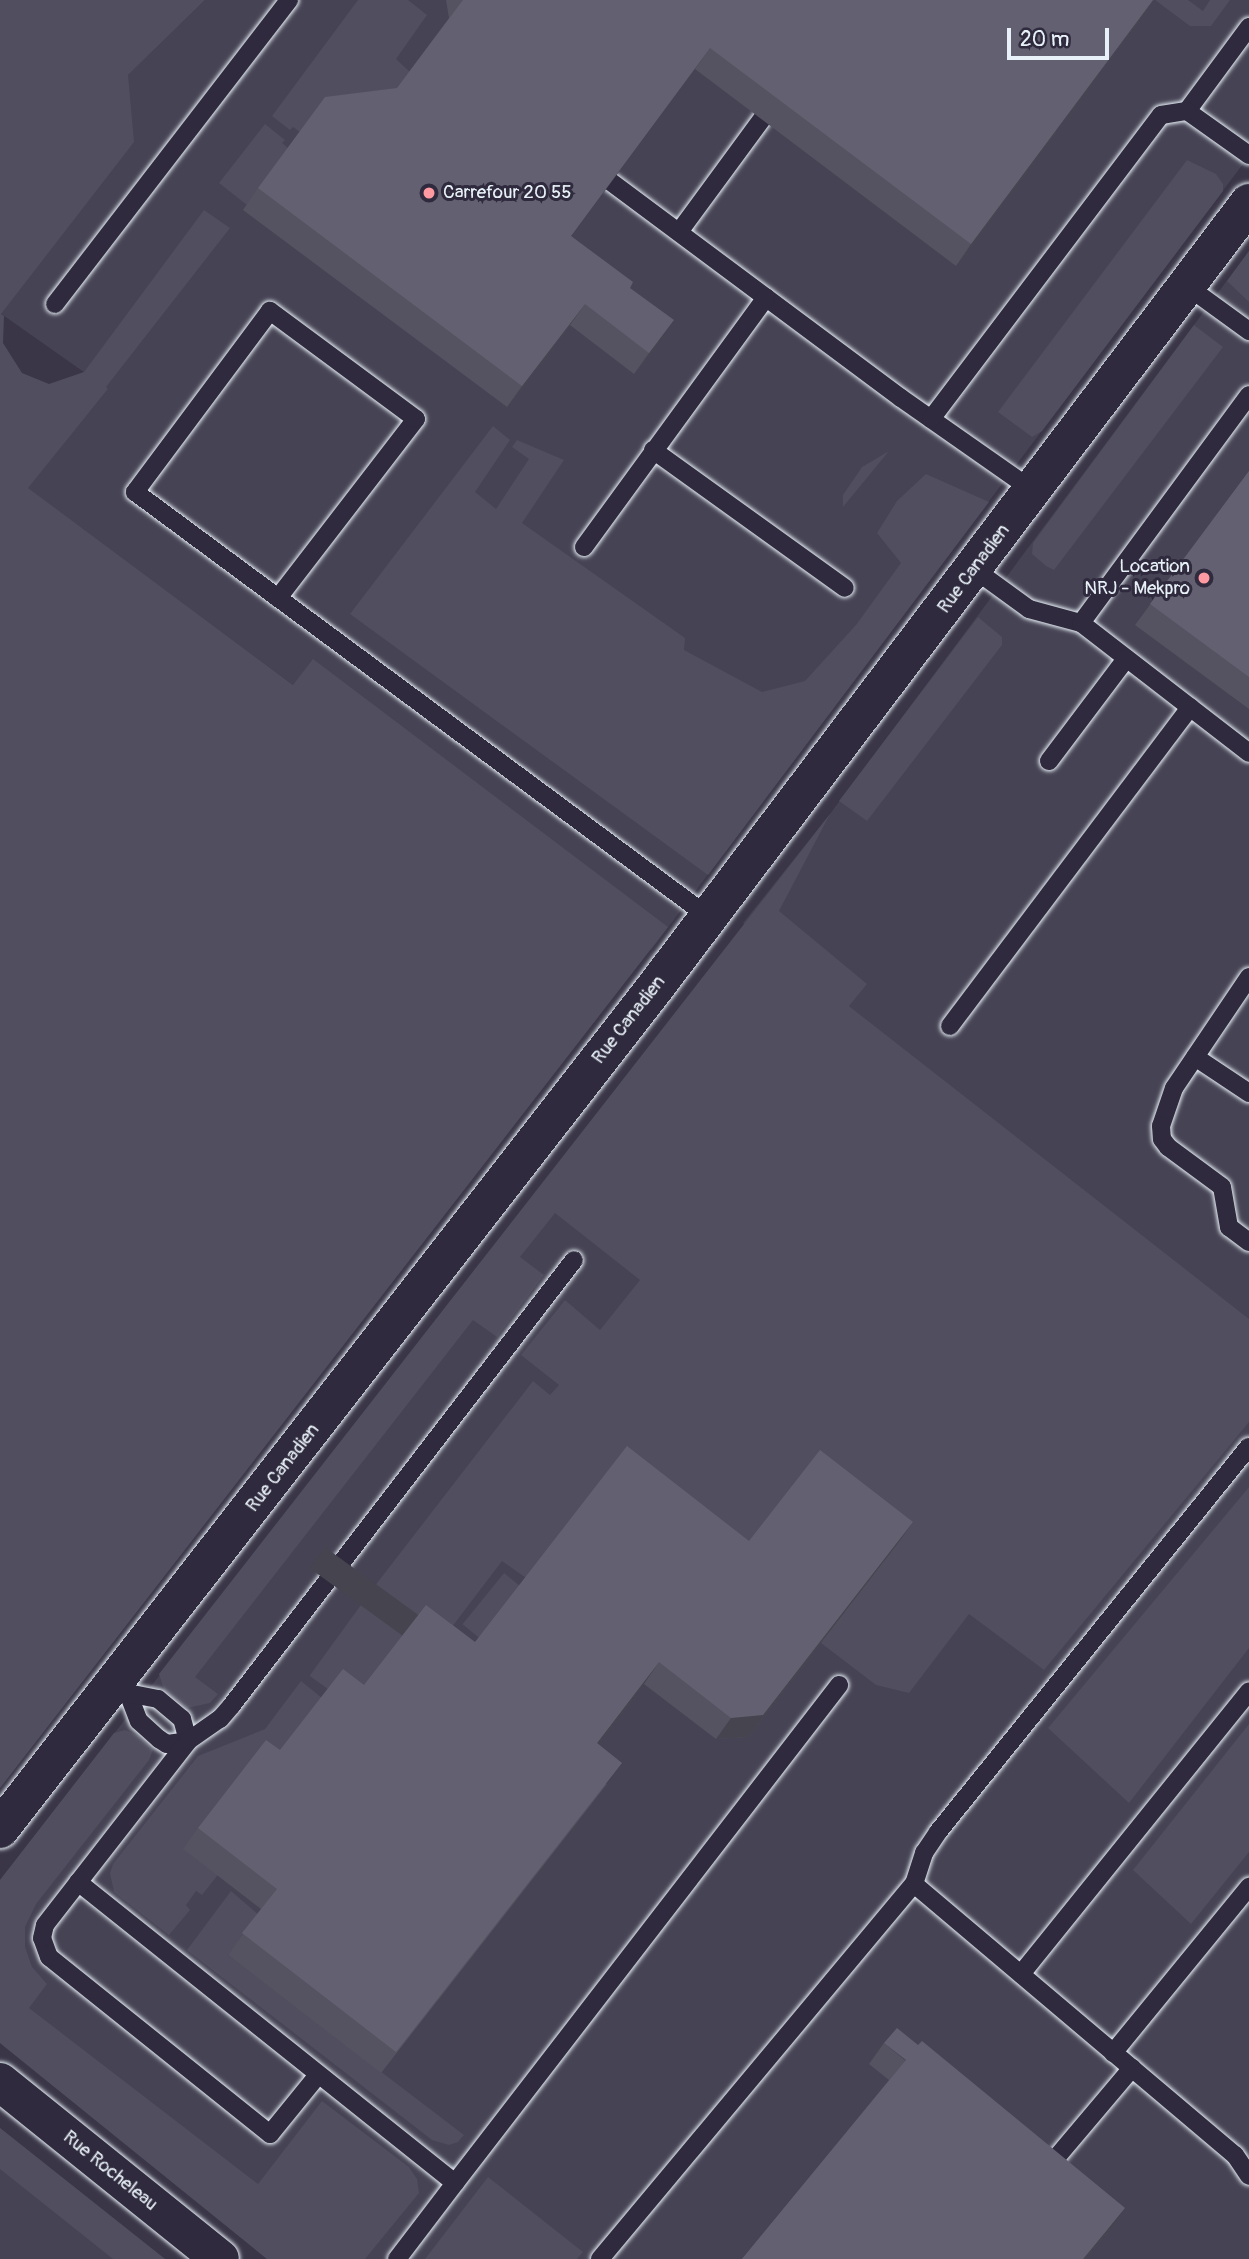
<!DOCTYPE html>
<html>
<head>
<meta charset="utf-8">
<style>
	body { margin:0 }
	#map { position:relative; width:1249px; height:2259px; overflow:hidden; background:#3a3648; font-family:Pangolin,sans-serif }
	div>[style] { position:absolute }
	.built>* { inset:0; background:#464354 }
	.green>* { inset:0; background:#504e5f; transform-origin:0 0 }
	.roads { filter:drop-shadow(0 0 2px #e8f1f8) drop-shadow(0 0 2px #e8f1f8) }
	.lane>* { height:18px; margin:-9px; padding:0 9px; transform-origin:9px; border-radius:9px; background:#2f2a3d }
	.secondary>* { height:38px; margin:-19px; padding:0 19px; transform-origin:19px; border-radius:19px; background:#2f2a3d }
	.wall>* { inset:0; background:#555361 }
	.shaded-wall>* { inset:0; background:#45444f; transform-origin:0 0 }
	.building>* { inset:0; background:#636171 }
	.dots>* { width:19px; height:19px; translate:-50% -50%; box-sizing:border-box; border:4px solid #2f2a3d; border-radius:50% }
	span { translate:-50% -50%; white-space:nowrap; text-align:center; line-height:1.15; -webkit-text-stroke:6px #2f2a3d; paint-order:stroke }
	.poi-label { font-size:19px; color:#e8f1f8 }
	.left { translate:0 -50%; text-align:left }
	.right { translate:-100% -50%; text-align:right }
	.street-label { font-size:19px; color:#e8f1f8 }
	.scale { position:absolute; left:1007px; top:28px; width:102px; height:32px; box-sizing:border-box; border:4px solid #e8f1f8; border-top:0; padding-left:9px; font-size:21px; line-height:24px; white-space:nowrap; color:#e8f1f8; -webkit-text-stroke:5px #2f2a3d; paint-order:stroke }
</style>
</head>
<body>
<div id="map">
	<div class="built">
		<i style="clip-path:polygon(205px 0,1249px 0,1249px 156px,651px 950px,27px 488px,108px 389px,0 313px,0 199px)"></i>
		<i style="clip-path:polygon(1249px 251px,1249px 2259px,267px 2259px,0 2043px,0 1880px,534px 1195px,966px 1539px,1181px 1267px,743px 923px,830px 814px)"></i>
		<i style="clip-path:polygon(0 2128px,165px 2259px,0 2259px)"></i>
	</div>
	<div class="green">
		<i style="clip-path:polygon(0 0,205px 0,128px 75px,134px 142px,1px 314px,4px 316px,3px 343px,22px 373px,49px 384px,84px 372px,204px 210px,230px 228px,106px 387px,108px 389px,28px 488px,293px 685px,313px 659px,668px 927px,0 1788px)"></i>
		<i style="clip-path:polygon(358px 0,408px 0,427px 15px,396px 59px,410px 72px,383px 110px,300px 132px,293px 127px,290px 130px,272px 116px)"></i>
		<i style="clip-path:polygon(1155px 0,1188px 0,1203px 11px,1210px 0,1230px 0,1211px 26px,1190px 26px)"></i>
		<i style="clip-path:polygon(265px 124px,285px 140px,282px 143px,288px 148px,247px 205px,219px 183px)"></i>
		<i style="clip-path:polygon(1187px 160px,1216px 174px,1223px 184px,1223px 191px,1042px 431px,1032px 437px,998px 412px)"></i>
		<i style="clip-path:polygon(1249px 251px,1249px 302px,1227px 281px)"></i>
		<i style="clip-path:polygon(1194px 325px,1223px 347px,1054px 570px,1046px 566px,1032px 554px,1033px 543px)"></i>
		<i style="clip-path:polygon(493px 426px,510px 440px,475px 492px,496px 509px,529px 459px,512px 447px,517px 440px,564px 460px,522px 523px,685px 638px,684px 650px,762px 692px,805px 681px,856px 625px,901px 563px,877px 533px,897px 501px,926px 474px,989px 502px,708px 875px,350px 614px)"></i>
		<i style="clip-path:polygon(889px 451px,843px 507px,843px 495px,862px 467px)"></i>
		<i style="clip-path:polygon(978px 617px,1002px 637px,1002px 645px,867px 821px,839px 801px)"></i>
		<i style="clip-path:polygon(830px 814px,779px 911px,867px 984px,849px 1006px,1249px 1319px,1249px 1422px,1044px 1670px,969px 1614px,909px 1693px,876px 1685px,821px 1643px,735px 1562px,526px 1578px,502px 1561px,442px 1640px,374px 1587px,533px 1381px,550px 1395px,559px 1385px,521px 1355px,565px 1300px,600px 1330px,640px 1280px,555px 1213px,520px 1257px,544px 1275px,497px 1337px,473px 1320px,195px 1677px,218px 1694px,210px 1703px,187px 1708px,164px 1690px,159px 1674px)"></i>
		<i style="clip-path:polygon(1249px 1487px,1249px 1648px,1129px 1803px,1048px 1728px)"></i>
		<i style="left:504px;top:1573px;width:21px;height:66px;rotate:39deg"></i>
		<i style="left:366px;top:1598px;width:52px;height:96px;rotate:36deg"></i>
		<i style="clip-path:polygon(301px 1681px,322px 1698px,217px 1876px,202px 1895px,196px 1891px,186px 1905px,190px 1910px,169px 1935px,114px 1892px,110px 1873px,113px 1864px,198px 1756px,265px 1729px)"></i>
		<i style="clip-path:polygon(1249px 1724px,1249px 1852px,1191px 1924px,1133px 1870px)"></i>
		<i style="clip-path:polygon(125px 1730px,138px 1736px,153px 1750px,149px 1760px,36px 1904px,25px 1927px,25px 1947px,32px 1967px,47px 1984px,29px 2008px,258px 2184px,322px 2101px,409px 2167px,417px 2179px,419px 2193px,365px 2259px,267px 2259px,0 2043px,0 1880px,114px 1733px)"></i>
		<i style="clip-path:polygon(231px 1891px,259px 1915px,228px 1955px,464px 2135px,458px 2142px,449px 2145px,432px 2140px,187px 1950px)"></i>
		<i style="clip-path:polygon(0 2128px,165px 2259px,113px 2259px,0 2169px)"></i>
		<i style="clip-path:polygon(488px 2177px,583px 2252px,577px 2259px,425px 2259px)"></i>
	</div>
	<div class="roads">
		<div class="lane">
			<i style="left:1249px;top:27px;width:104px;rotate:126.4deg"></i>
			<i style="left:1187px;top:111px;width:76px;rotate:35.4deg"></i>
			<i style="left:611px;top:182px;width:362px;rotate:36.7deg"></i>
			<i style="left:901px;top:398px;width:162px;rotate:35deg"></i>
			<i style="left:679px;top:232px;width:140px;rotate:-53.7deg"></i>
			<i style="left:1187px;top:286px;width:77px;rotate:36deg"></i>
			<i style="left:55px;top:304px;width:384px;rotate:-52.4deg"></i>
			<i style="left:931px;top:419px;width:381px;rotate:-52.9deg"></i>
			<i style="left:1161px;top:115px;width:26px;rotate:-9deg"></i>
			<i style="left:653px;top:450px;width:236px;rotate:35.7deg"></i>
			<i style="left:584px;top:547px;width:309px;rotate:-53.9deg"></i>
			<i style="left:974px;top:569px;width:68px;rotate:36deg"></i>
			<i style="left:1029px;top:609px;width:54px;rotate:15.1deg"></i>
			<i style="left:1081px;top:623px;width:212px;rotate:37.7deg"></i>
			<i style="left:278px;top:598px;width:226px;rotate:-52.4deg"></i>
			<i style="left:416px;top:419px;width:182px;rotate:-143.5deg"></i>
			<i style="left:270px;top:311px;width:226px;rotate:126.7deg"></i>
			<i style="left:135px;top:492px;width:714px;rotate:36.52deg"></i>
			<i style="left:1081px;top:623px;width:283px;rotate:-53.6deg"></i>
			<i style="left:1049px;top:761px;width:128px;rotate:-53deg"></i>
			<i style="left:1249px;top:977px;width:134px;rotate:124deg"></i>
			<i style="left:1174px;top:1088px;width:40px;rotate:108.9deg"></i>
			<i style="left:1161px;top:1126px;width:13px;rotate:86deg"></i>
			<i style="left:1162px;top:1139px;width:10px;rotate:53deg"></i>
			<i style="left:1168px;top:1147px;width:67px;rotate:36.5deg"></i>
			<i style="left:1222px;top:1187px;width:41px;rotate:80.1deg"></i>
			<i style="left:1229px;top:1227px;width:25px;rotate:37deg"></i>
			<i style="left:950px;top:1026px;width:399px;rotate:-53deg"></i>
			<i style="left:1195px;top:1057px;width:65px;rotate:33.7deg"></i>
			<i style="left:115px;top:1681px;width:18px;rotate:43deg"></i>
			<i style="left:128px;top:1693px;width:30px;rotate:69deg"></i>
			<i style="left:139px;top:1721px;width:27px;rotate:42deg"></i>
			<i style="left:159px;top:1739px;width:9px;rotate:32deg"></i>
			<i style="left:167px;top:1744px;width:21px;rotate:-8deg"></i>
			<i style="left:188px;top:1741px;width:23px;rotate:-105deg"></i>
			<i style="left:182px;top:1719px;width:31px;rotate:-140deg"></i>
			<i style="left:158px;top:1699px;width:31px;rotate:-169deg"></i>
			<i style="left:78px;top:1882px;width:482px;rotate:38.6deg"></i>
			<i style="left:455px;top:2183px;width:96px;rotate:127.3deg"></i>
			<i style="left:914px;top:1884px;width:420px;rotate:40.2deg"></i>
			<i style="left:1235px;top:2155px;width:25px;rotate:56deg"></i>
			<i style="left:1021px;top:1974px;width:363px;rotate:-51.1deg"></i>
			<i style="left:1113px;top:2053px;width:215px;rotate:-50.7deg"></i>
			<i style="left:318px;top:2075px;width:76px;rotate:129.1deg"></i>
			<i style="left:270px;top:2134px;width:283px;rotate:-141.3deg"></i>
			<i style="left:49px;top:1957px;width:20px;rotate:-110deg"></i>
			<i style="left:42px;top:1938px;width:13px;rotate:-77deg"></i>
			<i style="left:45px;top:1925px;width:233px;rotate:-52.1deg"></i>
			<i style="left:188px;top:1741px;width:39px;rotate:-35deg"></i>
			<i style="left:220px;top:1719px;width:18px;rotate:-49deg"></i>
			<i style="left:232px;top:1705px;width:561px;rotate:-52.46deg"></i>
			<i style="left:1045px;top:2171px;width:135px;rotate:-49.8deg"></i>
			<i style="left:455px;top:2183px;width:629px;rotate:-52.36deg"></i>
			<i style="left:600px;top:2259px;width:489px;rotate:-50.1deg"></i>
			<i style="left:914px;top:1884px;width:33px;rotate:-72deg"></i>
			<i style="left:924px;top:1853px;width:25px;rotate:-56deg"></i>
			<i style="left:938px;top:1832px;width:495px;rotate:-51.1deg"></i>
		</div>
		<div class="secondary">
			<i style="left:0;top:1829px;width:1070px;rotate:-52.1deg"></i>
			<i style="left:657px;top:985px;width:981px;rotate:-52.87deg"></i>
			<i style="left:0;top:2082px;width:282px;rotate:38.8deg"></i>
		</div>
	</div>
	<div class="wall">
		<i style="clip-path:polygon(446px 0,1154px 0,956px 266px,695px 69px,571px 236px,630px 288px,659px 342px,634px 374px,570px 325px,507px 407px,243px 210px,258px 188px,397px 88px,449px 18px)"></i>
		<i style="clip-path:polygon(1249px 471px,1249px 709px,1135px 625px)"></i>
		<i style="clip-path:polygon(913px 1522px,898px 1543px,748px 1737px,716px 1739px,644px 1684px,598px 1744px,607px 1784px,381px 2073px,228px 1955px,261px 1909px,183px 1849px,198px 1828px,280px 1750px,364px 1685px,475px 1642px,749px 1541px)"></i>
		<i style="clip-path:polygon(884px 2043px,1110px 2229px,1085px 2259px,742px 2259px,889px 2080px,869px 2064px)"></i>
	</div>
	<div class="shaded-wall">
		<i style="clip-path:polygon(1153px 0,1154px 0,956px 266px,971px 244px)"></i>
		<i style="clip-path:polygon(710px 48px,695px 69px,556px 257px,571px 236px)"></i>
		<i style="clip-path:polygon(585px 304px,570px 325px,507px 407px,522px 386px)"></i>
		<i style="clip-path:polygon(674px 320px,659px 342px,634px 374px,649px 353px)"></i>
		<i style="clip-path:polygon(913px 1522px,898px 1543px,748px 1737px,716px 1739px,731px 1718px)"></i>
		<i style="clip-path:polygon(659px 1662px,644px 1684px,582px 1765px,597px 1743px)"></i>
		<i style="left:622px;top:1763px;width:26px;height:367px;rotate:126deg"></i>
		<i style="clip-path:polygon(1125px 2208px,1110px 2229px,1085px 2259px,1083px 2259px)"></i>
	</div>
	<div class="building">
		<i style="clip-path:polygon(463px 0,1153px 0,971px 244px,710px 48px,571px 236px,633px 282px,630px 288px,674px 320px,649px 353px,585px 304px,522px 386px,258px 188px,325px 97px,397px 88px)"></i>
		<i style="clip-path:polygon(1249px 471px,1249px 677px,1150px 604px)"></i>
		<i style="clip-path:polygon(627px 1446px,749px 1541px,820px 1450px,913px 1522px,763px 1715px,731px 1718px,659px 1662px,597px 1743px,622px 1763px,396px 2052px,242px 1933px,277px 1889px,198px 1828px,266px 1740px,280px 1750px,343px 1669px,364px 1685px,426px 1605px,475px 1642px)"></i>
		<i style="clip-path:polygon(897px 2028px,918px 2045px,922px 2041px,1125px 2208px,1083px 2259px,742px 2259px,906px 2060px,884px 2043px)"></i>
	</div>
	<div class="dots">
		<i style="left:429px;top:193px;background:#ff9aa2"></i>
		<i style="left:1204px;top:578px;background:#ff9aa2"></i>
	</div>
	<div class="poi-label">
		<span class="left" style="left:443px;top:193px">Carrefour 20 55</span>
		<span class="right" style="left:1190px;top:578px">Location<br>NRJ - Mekpro</span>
	</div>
	<div class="street-label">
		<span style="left:974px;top:569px;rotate:-53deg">Rue Canadien</span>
		<span style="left:629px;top:1020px;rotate:-52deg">Rue Canadien</span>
		<span style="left:283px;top:1468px;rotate:-52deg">Rue Canadien</span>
		<span style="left:110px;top:2171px;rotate:39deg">Rue Rocheleau</span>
	</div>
	<div class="scale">20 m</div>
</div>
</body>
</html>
